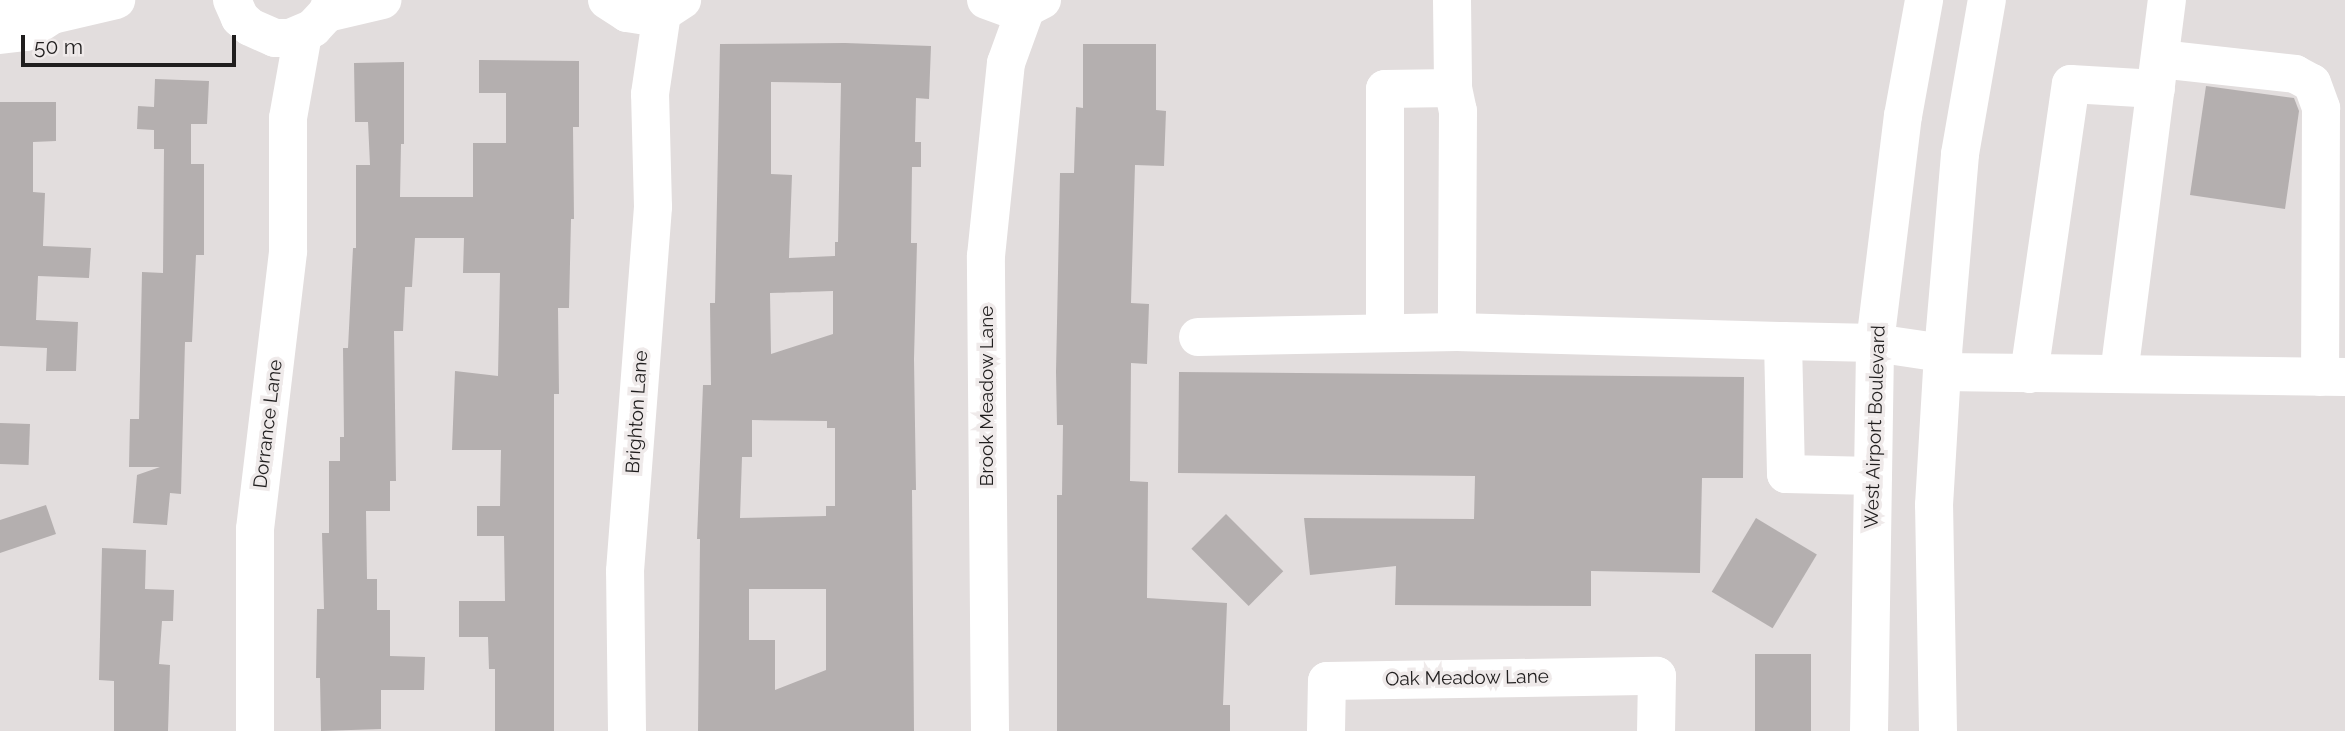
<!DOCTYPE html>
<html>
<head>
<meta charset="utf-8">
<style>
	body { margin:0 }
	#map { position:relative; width:2345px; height:731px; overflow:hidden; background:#e2dddd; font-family:Raleway,sans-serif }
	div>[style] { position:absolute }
	.building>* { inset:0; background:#b4afaf; transform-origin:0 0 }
	.minor>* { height:38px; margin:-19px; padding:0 19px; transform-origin:19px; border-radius:19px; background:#fff }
	.major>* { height:38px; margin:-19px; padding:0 19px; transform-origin:19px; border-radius:19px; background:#fff }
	span { translate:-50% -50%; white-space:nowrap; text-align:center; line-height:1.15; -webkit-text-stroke:7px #efeaea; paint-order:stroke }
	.street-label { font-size:19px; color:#201e1e }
	.scale { position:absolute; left:21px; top:35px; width:215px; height:32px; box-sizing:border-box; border:4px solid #201e1e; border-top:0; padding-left:9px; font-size:21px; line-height:24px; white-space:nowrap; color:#201e1e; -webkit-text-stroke:5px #efeaea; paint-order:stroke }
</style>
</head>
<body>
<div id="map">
	<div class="building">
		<i style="clip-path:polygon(evenodd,845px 43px,931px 46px,929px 99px,916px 98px,915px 142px,921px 142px,921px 167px,912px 167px,911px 243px,917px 243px,914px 359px,916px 490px,912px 490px,914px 731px,698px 731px,700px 539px,697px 539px,703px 385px,711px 385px,710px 303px,715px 303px,720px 44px,845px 43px,771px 82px,841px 83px,838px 242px,835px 242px,835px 256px,789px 258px,792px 175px,771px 174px,771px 82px,845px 43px,833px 291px,833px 334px,771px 354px,770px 293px,833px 291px,845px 43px,752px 420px,827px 421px,827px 428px,835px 428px,835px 506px,826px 506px,826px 516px,740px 518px,742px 457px,752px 457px,752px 420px,845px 43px,749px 589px,826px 589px,826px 670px,775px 690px,775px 640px,749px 640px,749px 589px)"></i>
		<i style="clip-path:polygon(1083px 44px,1156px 44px,1156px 110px,1166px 111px,1164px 166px,1135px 165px,1131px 303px,1149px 304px,1147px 364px,1131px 363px,1130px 481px,1148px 482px,1147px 598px,1227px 603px,1223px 705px,1230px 705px,1230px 731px,1057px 731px,1057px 495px,1062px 495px,1063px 425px,1057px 425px,1056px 372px,1060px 173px,1074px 173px,1076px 107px,1083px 108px)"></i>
		<i style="clip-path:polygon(479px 60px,579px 61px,579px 127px,573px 127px,574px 219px,571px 219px,569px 308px,558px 308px,559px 394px,554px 394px,554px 731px,495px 731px,495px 669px,489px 669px,488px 637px,459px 637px,459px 601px,505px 601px,504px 536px,477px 536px,477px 506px,500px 506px,501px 450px,452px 450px,455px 371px,498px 376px,500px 273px,463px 273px,464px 238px,415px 238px,412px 287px,405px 287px,403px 331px,394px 331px,396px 481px,390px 481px,390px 511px,366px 511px,367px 579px,377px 579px,377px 610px,390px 610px,390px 656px,425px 657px,424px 690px,381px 690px,381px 729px,321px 731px,320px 678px,316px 678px,317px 609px,324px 609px,322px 533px,329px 533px,329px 461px,340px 461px,340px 437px,344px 437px,343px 348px,348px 348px,353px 248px,356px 248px,356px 165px,370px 165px,368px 122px,355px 122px,354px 63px,404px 62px,404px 144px,401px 144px,400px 197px,473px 197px,473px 143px,506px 143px,506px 93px,479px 93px)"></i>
		<i style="clip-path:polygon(155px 79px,209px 81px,207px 124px,191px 124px,191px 164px,204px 164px,204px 255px,196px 255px,192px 342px,185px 342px,181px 494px,170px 493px,167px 525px,133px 523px,137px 475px,160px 467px,129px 467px,130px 419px,139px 419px,142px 272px,163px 273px,164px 149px,154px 149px,154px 130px,137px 129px,138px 106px,154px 107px)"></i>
		<i style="clip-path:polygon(2206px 86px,2294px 98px,2299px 111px,2285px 209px,2190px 195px)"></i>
		<i style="clip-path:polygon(0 102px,56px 102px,56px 141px,33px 142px,33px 192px,45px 193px,43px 246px,91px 248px,89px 278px,38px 276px,36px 320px,78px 322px,76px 371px,46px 371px,47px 348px,0 346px)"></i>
		<i style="clip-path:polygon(1179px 372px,1744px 377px,1743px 478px,1702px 478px,1700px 573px,1591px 571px,1591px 606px,1395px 605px,1396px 566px,1310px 575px,1304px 518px,1474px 519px,1475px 476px,1178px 473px)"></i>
		<i style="left:0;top:423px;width:30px;height:41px;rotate:2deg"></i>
		<i style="clip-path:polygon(46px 505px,56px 534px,0 553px,0 520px)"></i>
		<i style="left:1226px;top:514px;width:81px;height:49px;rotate:45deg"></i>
		<i style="left:1756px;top:518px;width:71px;height:86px;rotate:31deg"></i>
		<i style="clip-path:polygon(102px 548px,146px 550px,145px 589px,174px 590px,173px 621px,162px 621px,159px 664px,170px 665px,168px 731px,114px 731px,114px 681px,99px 680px)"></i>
		<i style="left:1755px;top:654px;width:56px;height:77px"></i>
	</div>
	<div class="minor">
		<i style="left:1452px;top:0;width:88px;rotate:89.3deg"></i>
		<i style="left:1453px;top:88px;width:24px;rotate:78deg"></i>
		<i style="left:1458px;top:111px;width:221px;rotate:90.3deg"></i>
		<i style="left:1457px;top:332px;width:326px;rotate:1.6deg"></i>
		<i style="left:2160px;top:59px;width:136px;rotate:6.3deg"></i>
		<i style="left:2295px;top:74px;width:19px;rotate:28deg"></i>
		<i style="left:2312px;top:83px;width:27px;rotate:70deg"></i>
		<i style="left:2321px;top:108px;width:269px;rotate:90.2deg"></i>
		<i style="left:1385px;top:333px;width:244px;rotate:-90deg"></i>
		<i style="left:1385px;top:89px;width:68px;rotate:-0.8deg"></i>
		<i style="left:1198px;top:337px;width:259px;rotate:-1.1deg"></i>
		<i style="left:1942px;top:372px;width:403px;rotate:0.7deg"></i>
		<i style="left:2029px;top:374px;width:293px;rotate:-81.8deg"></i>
		<i style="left:2071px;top:84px;width:85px;rotate:3.4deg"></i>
		<i style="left:2119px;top:374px;width:377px;rotate:-82.7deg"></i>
		<i style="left:1873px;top:476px;width:87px;rotate:-178.7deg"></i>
		<i style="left:1786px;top:474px;width:133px;rotate:-91.3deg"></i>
		<i style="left:1783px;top:341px;width:92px;rotate:1.2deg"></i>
		<i style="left:1875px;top:343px;width:69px;rotate:8.4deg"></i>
		<i style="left:255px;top:731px;width:202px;rotate:-90deg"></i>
		<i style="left:255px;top:529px;width:280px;rotate:-83.2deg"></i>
		<i style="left:288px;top:251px;width:133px;rotate:-90deg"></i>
		<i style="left:288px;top:118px;width:85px;rotate:-79.9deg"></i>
		<i style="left:627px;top:731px;width:160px;rotate:-90.7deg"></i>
		<i style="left:625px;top:571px;width:365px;rotate:-85.6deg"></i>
		<i style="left:653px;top:207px;width:113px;rotate:-91.5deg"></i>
		<i style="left:650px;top:94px;width:82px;rotate:-81.6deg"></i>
		<i style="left:990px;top:731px;width:475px;rotate:-90.5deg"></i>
		<i style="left:986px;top:256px;width:194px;rotate:-84.1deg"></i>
		<i style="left:1006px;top:63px;width:59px;rotate:-70deg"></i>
		<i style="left:1326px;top:731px;width:50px;rotate:-88.9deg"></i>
		<i style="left:1327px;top:681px;width:330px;rotate:-0.9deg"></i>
		<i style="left:1657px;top:676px;width:55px;rotate:91deg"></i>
	</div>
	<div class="major">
		<i style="left:232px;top:0;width:20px;rotate:66deg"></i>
		<i style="left:240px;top:18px;width:13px;rotate:42deg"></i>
		<i style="left:250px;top:27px;width:27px;rotate:24deg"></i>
		<i style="left:275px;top:38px;width:15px"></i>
		<i style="left:290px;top:38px;width:25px;rotate:-23deg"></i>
		<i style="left:313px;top:28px;width:21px;rotate:-47deg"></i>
		<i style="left:327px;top:13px;width:14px;rotate:-69deg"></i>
		<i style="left:607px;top:0;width:24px;rotate:33deg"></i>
		<i style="left:627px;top:13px;width:18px;rotate:9deg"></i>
		<i style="left:645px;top:16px;width:17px;rotate:-10deg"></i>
		<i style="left:662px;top:13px;width:24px;rotate:-33deg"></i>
		<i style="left:986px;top:0;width:27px;rotate:20deg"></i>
		<i style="left:1011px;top:9px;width:15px;rotate:-4deg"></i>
		<i style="left:1026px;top:8px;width:18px;rotate:-27deg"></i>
		<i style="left:0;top:4px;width:29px;rotate:-8deg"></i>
		<i style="left:327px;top:13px;width:57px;rotate:-13.3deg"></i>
		<i style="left:0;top:35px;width:26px;rotate:-7deg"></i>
		<i style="left:26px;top:32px;width:31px;rotate:-33deg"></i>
		<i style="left:52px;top:15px;width:66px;rotate:-13.2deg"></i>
		<i style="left:1869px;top:731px;width:388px;rotate:-89.1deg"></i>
		<i style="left:1875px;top:343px;width:229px;rotate:-83deg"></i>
		<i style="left:1903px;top:116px;width:118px;rotate:-79.7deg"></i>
		<i style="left:1938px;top:731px;width:226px;rotate:-91deg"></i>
		<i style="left:1934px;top:505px;width:152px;rotate:-86.6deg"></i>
		<i style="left:1943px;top:353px;width:200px;rotate:-85.1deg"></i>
		<i style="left:1960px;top:154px;width:156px;rotate:-80.1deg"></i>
	</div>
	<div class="street-label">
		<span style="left:987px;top:396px;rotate:-90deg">Brook Meadow Lane</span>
		<span style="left:637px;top:412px;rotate:-86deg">Brighton Lane</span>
		<span style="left:268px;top:424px;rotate:-83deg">Dorrance Lane</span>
		<span style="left:1875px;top:427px;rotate:-88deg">West Airport Boulevard</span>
		<span style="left:1467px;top:678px;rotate:-1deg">Oak Meadow Lane</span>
	</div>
	<div class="scale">50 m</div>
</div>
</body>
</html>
